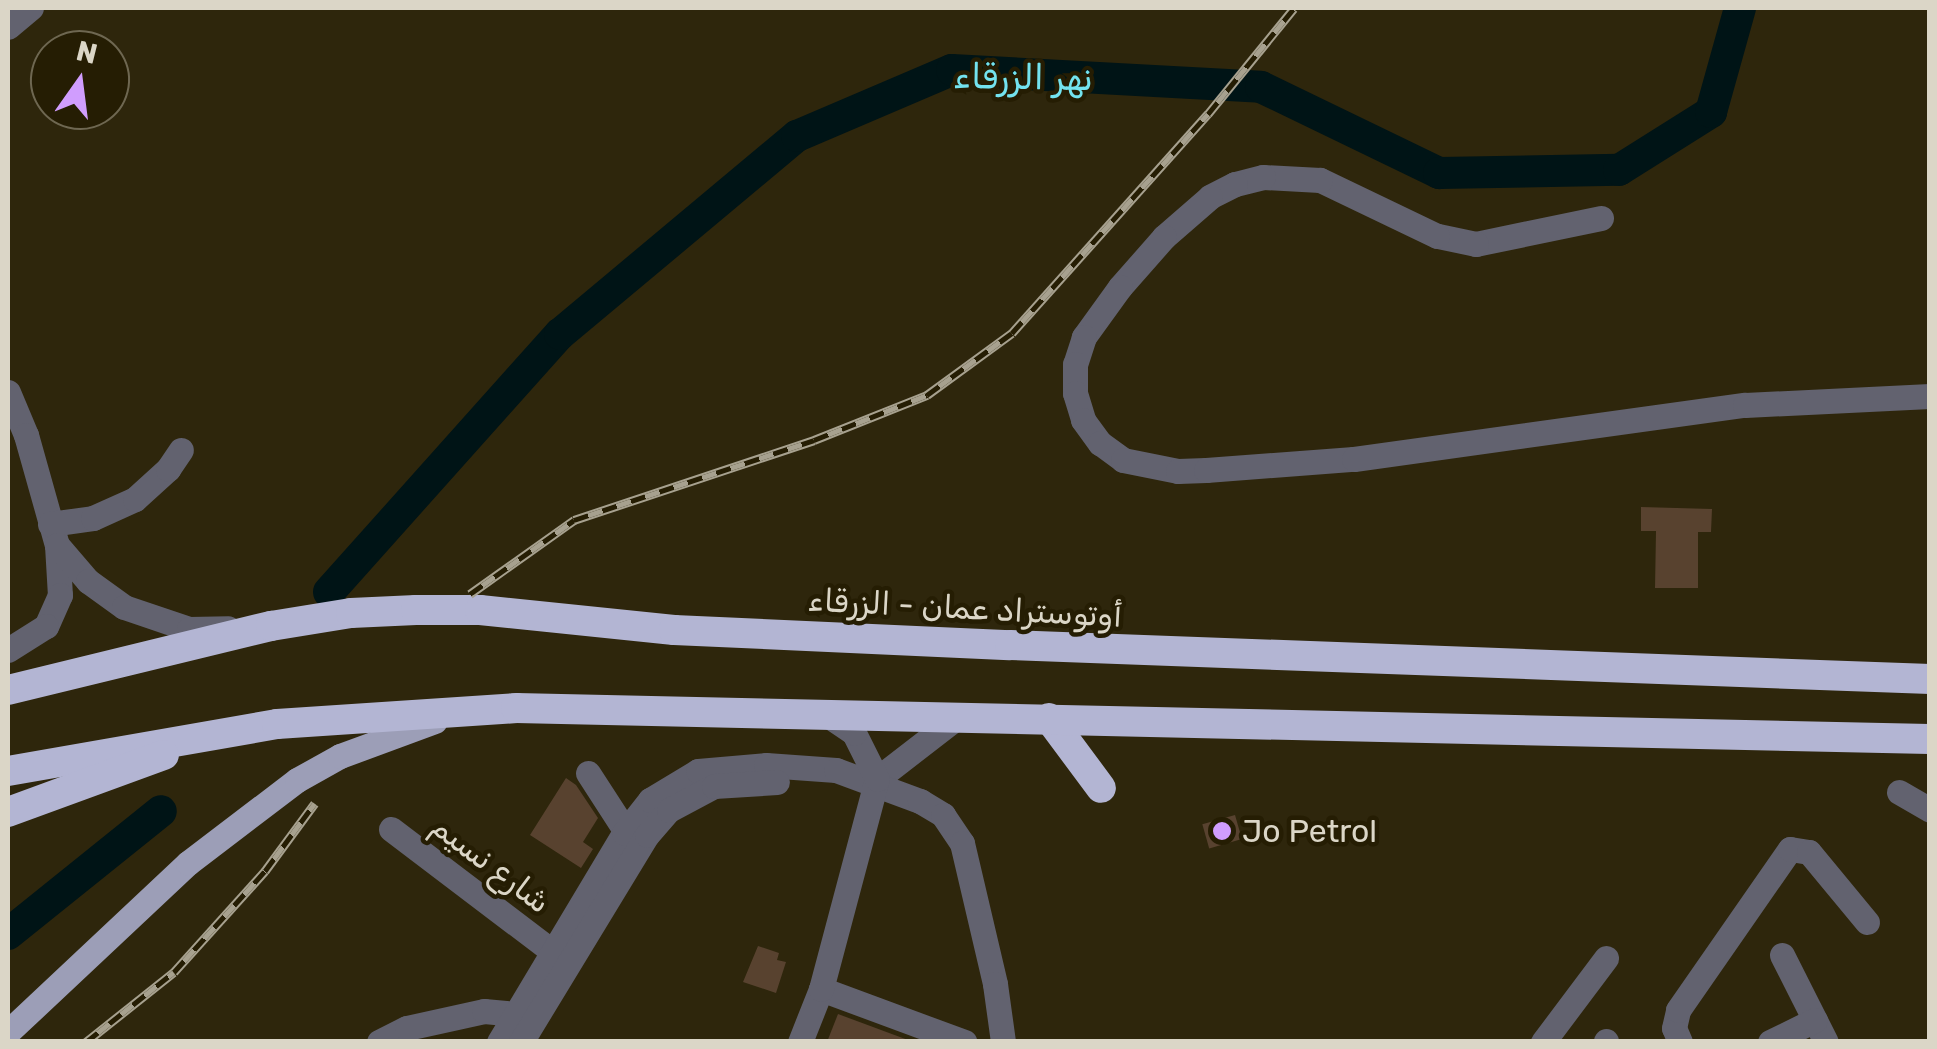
<!DOCTYPE html>
<html>
<head>
<meta charset="utf-8">
<style>
	body { margin:0 }
	#map { position:relative; width:1937px; height:1049px; overflow:hidden; background:#2e260c; font-family:Rubik,"Noto Sans Arabic",sans-serif }
	div>[style] { position:absolute }
	.river>* { height:32px; margin:-16px; padding:0 16px; transform-origin:16px; border-radius:16px; background:#001416 }
	.building>* { inset:0; background:#58422f; transform-origin:0 0 }
	.minor>* { height:25px; margin:-12.5px; padding:0 12.5px; transform-origin:12.5px; border-radius:12.5px; background:#62626f }
	.major>* { height:25px; margin:-12.5px; padding:0 12.5px; transform-origin:12.5px; border-radius:12.5px; background:#9c9eb7 }
	.highway>* { height:30px; margin:-15px; padding:0 15px; transform-origin:15px; border-radius:15px; background:#b3b5d3 }
	.rail>* { height:9px; margin-top:-4.5px; transform-origin:0; background:repeating-linear-gradient(90deg,#251d03 0 15px,#a7a18f 0 30px); box-sizing:border-box; border-block:2px solid #a7a18f }
	.dots>* { width:28px; height:28px; translate:-50% -50%; box-sizing:border-box; border:5px solid #251d03; border-radius:50% }
	span { translate:-50% -50%; white-space:nowrap; text-align:center; line-height:1.15; -webkit-text-stroke:9px #251d03; paint-order:stroke }
	.street-label { font-size:32px; color:#dbd6c7 }
	.poi-label { font-size:32px; color:#dbd6c7 }
	.left { translate:0 -50%; text-align:left }
	.water-label { font-size:35px; color:#73e3ef; font-style:italic }
	.frame { position:absolute; inset:0; border:10px solid #dbd6c7; pointer-events:none }
	.north { position:absolute; left:30px; top:30px; width:100px; height:100px; box-sizing:border-box; background:#251d03; border:2px solid #6e6751; border-radius:50%; rotate:14deg; font-size:28px; font-weight:700; line-height:40px; text-align:center; color:#dbd6c7 }
	.north::after { content:''; display:block; margin:auto; width:35px; height:45px; background:#d09dfe; clip-path:polygon(50% 0,100% 100%,50% 72%,0 100%) }
</style>
</head>
<body>
<div id="map">
	<div class="river">
		<i style="left:329px;top:592px;width:346px;rotate:-48.2deg"></i>
		<i style="left:560px;top:334px;width:309px;rotate:-39.9deg"></i>
		<i style="left:797px;top:136px;width:168px;rotate:-23.1deg"></i>
		<i style="left:952px;top:70px;width:309px;rotate:3.1deg"></i>
		<i style="left:1261px;top:87px;width:198px;rotate:25.8deg"></i>
		<i style="left:1439px;top:173px;width:180px;rotate:-1deg"></i>
		<i style="left:1619px;top:170px;width:109px;rotate:-32.2deg"></i>
		<i style="left:1711px;top:112px;width:108px;rotate:-74.4deg"></i>
		<i style="left:8px;top:934px;width:196px;rotate:-38.8deg"></i>
	</div>
	<div class="building">
		<i style="clip-path:polygon(1641px 507px,1712px 509px,1711px 532px,1698px 532px,1698px 588px,1655px 588px,1656px 531px,1641px 531px)"></i>
		<i style="clip-path:polygon(566px 778px,576px 785px,598px 818px,583px 842px,593px 849px,581px 868px,530px 835px)"></i>
		<i style="left:1235px;top:815px;width:25px;height:34px;rotate:74deg"></i>
		<i style="clip-path:polygon(758px 946px,779px 953px,777px 960px,786px 962px,776px 993px,743px 982px)"></i>
		<i style="clip-path:polygon(838px 1014px,908px 1040px,908px 1042px,827px 1042px)"></i>
	</div>
	<div class="minor">
		<i style="left:8px;top:27px;width:30px;rotate:-40deg"></i>
		<i style="left:1601px;top:218px;width:128px;rotate:168.3deg"></i>
		<i style="left:1476px;top:244px;width:40px;rotate:-168deg"></i>
		<i style="left:1437px;top:236px;width:130px;rotate:-154.4deg"></i>
		<i style="left:1320px;top:180px;width:57px;rotate:-177deg"></i>
		<i style="left:1263px;top:177px;width:29px;rotate:166deg"></i>
		<i style="left:1235px;top:184px;width:28px;rotate:153deg"></i>
		<i style="left:1210px;top:197px;width:61px;rotate:139deg"></i>
		<i style="left:1164px;top:237px;width:67px;rotate:131.3deg"></i>
		<i style="left:1120px;top:287px;width:62px;rotate:125.8deg"></i>
		<i style="left:1084px;top:337px;width:28px;rotate:108deg"></i>
		<i style="left:1075px;top:364px;width:29px;rotate:90deg"></i>
		<i style="left:1075px;top:393px;width:28px;rotate:73deg"></i>
		<i style="left:1083px;top:420px;width:29px;rotate:54deg"></i>
		<i style="left:1100px;top:443px;width:29px;rotate:36deg"></i>
		<i style="left:1123px;top:460px;width:56px;rotate:11.3deg"></i>
		<i style="left:1178px;top:471px;width:28px;rotate:-2deg"></i>
		<i style="left:1206px;top:470px;width:148px;rotate:-4.3deg"></i>
		<i style="left:1354px;top:459px;width:395px;rotate:-7.9deg"></i>
		<i style="left:1745px;top:405px;width:185px;rotate:-2.8deg"></i>
		<i style="left:8px;top:392px;width:47px;rotate:67.3deg"></i>
		<i style="left:26px;top:435px;width:114px;rotate:74.3deg"></i>
		<i style="left:57px;top:545px;width:50px;rotate:86.6deg"></i>
		<i style="left:60px;top:595px;width:34px;rotate:114deg"></i>
		<i style="left:46px;top:626px;width:45px;rotate:147.7deg"></i>
		<i style="left:50px;top:524px;width:43px;rotate:-7.9deg"></i>
		<i style="left:93px;top:518px;width:46px;rotate:-24.3deg"></i>
		<i style="left:135px;top:499px;width:45px;rotate:-42.3deg"></i>
		<i style="left:168px;top:469px;width:23px;rotate:-56deg"></i>
		<i style="left:57px;top:545px;width:48px;rotate:49.3deg"></i>
		<i style="left:88px;top:581px;width:44px;rotate:35.8deg"></i>
		<i style="left:124px;top:607px;width:69px;rotate:18.7deg"></i>
		<i style="left:189px;top:629px;width:39px;rotate:-1deg"></i>
		<i style="left:588px;top:773px;width:85px;rotate:57.1deg"></i>
		<i style="left:877px;top:779px;width:100px;rotate:-37.7deg"></i>
		<i style="left:1899px;top:792px;width:36px;rotate:30deg"></i>
		<i style="left:391px;top:829px;width:202px;rotate:37.2deg"></i>
		<i style="left:1782px;top:955px;width:97px;rotate:63.2deg"></i>
		<i style="left:821px;top:989px;width:153px;rotate:20.3deg"></i>
		<i style="left:1606px;top:1041px;width:1px;rotate:90deg"></i>
		<i style="left:379px;top:1042px;width:31px;rotate:-27deg"></i>
		<i style="left:407px;top:1028px;width:79px;rotate:-12.4deg"></i>
		<i style="left:484px;top:1011px;width:43px;rotate:5.3deg"></i>
		<i style="left:499px;top:1042px;width:244px;rotate:-59.1deg"></i>
		<i style="left:624px;top:833px;width:42px;rotate:-51.8deg"></i>
		<i style="left:650px;top:800px;width:56px;rotate:-31.1deg"></i>
		<i style="left:698px;top:771px;width:68px;rotate:-5deg"></i>
		<i style="left:766px;top:765px;width:70px;rotate:4.1deg"></i>
		<i style="left:836px;top:770px;width:90px;rotate:20.3deg"></i>
		<i style="left:920px;top:801px;width:27px;rotate:31deg"></i>
		<i style="left:943px;top:815px;width:34px;rotate:56deg"></i>
		<i style="left:962px;top:843px;width:145px;rotate:76.8deg"></i>
		<i style="left:995px;top:984px;width:59px;rotate:82.1deg"></i>
		<i style="left:521px;top:1042px;width:242px;rotate:-58.7deg"></i>
		<i style="left:647px;top:835px;width:33px;rotate:-49deg"></i>
		<i style="left:669px;top:810px;width:51px;rotate:-28.1deg"></i>
		<i style="left:714px;top:786px;width:63px;rotate:-3.6deg"></i>
		<i style="left:800px;top:1042px;width:57px;rotate:-68.4deg"></i>
		<i style="left:821px;top:989px;width:217px;rotate:-75.1deg"></i>
		<i style="left:877px;top:779px;width:51px;rotate:-116.6deg"></i>
		<i style="left:854px;top:733px;width:34px;rotate:-146deg"></i>
		<i style="left:1543px;top:1042px;width:105px;rotate:-53.1deg"></i>
		<i style="left:1680px;top:1042px;width:15px;rotate:-113deg"></i>
		<i style="left:1674px;top:1028px;width:18px;rotate:-77deg"></i>
		<i style="left:1678px;top:1010px;width:196px;rotate:-55.2deg"></i>
		<i style="left:1790px;top:849px;width:19px;rotate:9deg"></i>
		<i style="left:1809px;top:852px;width:91px;rotate:50.4deg"></i>
		<i style="left:1770px;top:1042px;width:50px;rotate:-26.1deg"></i>
	</div>
	<div class="major">
		<i style="left:8px;top:1032px;width:247px;rotate:-43.2deg"></i>
		<i style="left:188px;top:863px;width:137px;rotate:-37.3deg"></i>
		<i style="left:297px;top:780px;width:49px;rotate:-29.2deg"></i>
		<i style="left:340px;top:756px;width:101px;rotate:-20.2deg"></i>
	</div>
	<div class="highway">
		<i style="left:8px;top:690px;width:271px;rotate:-13.7deg"></i>
		<i style="left:271px;top:626px;width:81px;rotate:-9.2deg"></i>
		<i style="left:351px;top:613px;width:65px;rotate:-2.6deg"></i>
		<i style="left:416px;top:610px;width:64px"></i>
		<i style="left:480px;top:610px;width:195px;rotate:5.9deg"></i>
		<i style="left:674px;top:630px;width:336px;rotate:2.6deg"></i>
		<i style="left:1010px;top:645px;width:921px;rotate:2.12deg"></i>
		<i style="left:1049px;top:718px;width:87px;rotate:53.4deg"></i>
		<i style="left:8px;top:771px;width:273px;rotate:-9.9deg"></i>
		<i style="left:277px;top:724px;width:240px;rotate:-3.8deg"></i>
		<i style="left:516px;top:708px;width:1414px;rotate:1.26deg"></i>
		<i style="left:8px;top:812px;width:166px;rotate:-20.1deg"></i>
	</div>
	<div class="rail">
		<i style="left:470px;top:594px;width:128px;rotate:-35.4deg"></i>
		<i style="left:574px;top:520px;width:253px;rotate:-18.4deg"></i>
		<i style="left:814px;top:440px;width:122px;rotate:-21.7deg"></i>
		<i style="left:927px;top:395px;width:105px;rotate:-36.1deg"></i>
		<i style="left:1012px;top:333px;width:294px;rotate:-48.2deg"></i>
		<i style="left:1208px;top:114px;width:136px;rotate:-50.9deg"></i>
		<i style="left:86px;top:1042px;width:112px;rotate:-38.5deg"></i>
		<i style="left:174px;top:972px;width:136px;rotate:-48deg"></i>
		<i style="left:265px;top:871px;width:84px;rotate:-53.7deg"></i>
	</div>
	<div class="dots">
		<i style="left:1222px;top:831px;background:#d09dfe"></i>
	</div>
	<div class="street-label">
		<span style="left:965px;top:608px;rotate:3deg">أوتوستراد عمان - الزرقاء</span>
		<span style="left:491px;top:864px;rotate:37deg">شارع نسيم</span>
	</div>
	<div class="poi-label">
		<span class="left" style="left:1242px;top:831px">Jo Petrol</span>
	</div>
	<div class="water-label">
		<span style="left:1023px;top:77px;rotate:1deg">نهر الزرقاء</span>
	</div>
	<div class="frame"></div>
	<div class="north">N</div>
</div>
</body>
</html>
